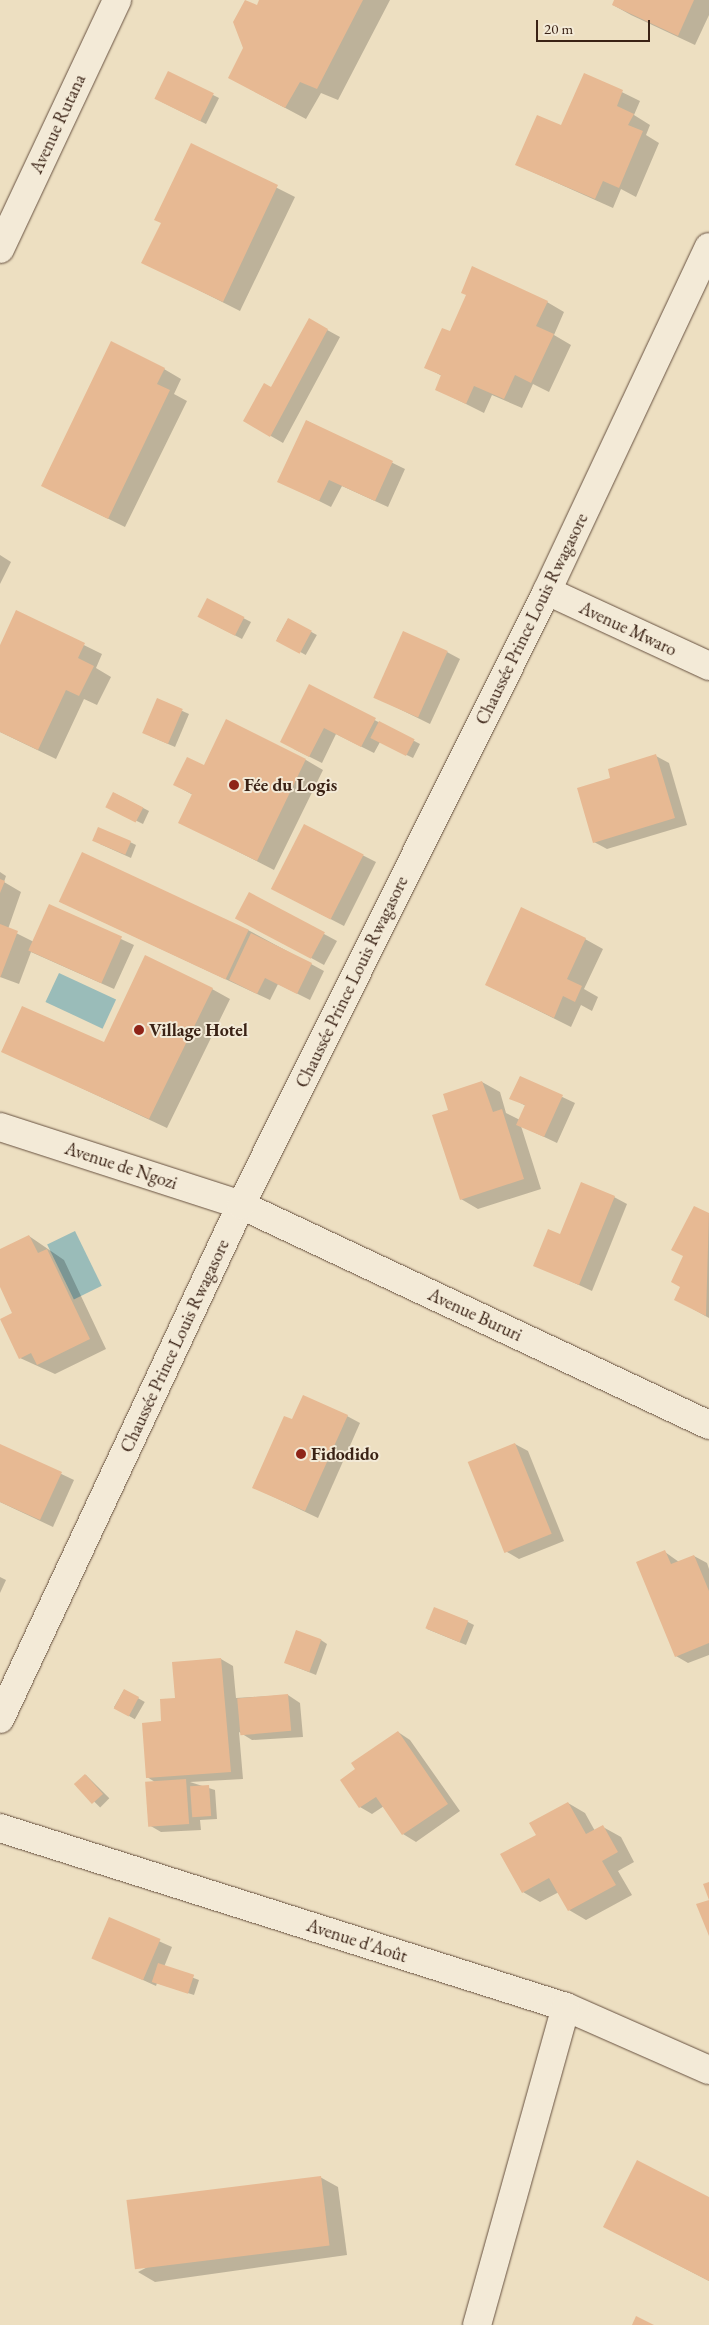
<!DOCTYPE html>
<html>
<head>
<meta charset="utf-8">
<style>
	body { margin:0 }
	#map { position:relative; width:709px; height:2325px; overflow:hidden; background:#eddfc1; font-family:"EB Garamond",serif }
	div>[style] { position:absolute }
	.water>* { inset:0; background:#9abcb9; transform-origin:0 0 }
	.shadow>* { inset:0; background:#0003; transform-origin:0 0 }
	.building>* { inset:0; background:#e7b993; transform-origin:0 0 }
	.roads { filter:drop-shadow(0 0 1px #675140) drop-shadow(0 0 1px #675140) }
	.minor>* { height:28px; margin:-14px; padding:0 14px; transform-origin:14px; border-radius:14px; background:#f3ead7 }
	.dots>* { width:14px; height:14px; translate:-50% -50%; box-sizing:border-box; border:2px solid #f3ead7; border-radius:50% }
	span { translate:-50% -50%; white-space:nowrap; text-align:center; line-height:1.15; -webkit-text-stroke:4px #f3ead7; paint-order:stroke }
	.street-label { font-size:18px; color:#3a2215 }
	.poi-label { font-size:18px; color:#3a2215; font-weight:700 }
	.left { translate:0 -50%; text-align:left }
	.scale { position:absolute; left:536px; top:20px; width:114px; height:22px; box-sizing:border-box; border:2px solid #3a2215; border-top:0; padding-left:6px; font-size:15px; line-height:18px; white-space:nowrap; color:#3a2215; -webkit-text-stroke:4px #f3ead7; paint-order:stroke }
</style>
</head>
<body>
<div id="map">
	<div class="water">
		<i style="left:59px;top:973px;width:63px;height:32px;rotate:25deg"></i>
		<i style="left:75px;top:1231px;width:61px;height:31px;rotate:64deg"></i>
	</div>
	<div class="shadow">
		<i style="clip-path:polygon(260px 0,390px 0,338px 100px,321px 93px,306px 119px,250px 89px)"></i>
		<i style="clip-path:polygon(615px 0,709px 0,709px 15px,695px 45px,631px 15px,613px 5px)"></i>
		<i style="clip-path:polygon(585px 74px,640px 101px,634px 115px,650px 125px,646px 135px,659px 143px,636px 197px,621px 189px,613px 208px,517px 165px,562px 127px)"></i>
		<i style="clip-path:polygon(213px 95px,219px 98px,206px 124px,162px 102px)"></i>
		<i style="clip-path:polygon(192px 145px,295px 197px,240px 311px,143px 262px,162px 223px)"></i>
		<i style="clip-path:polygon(547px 302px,564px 312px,554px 335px,571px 345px,549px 392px,533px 384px,522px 408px,492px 395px,484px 413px,436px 389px,442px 376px,426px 367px,451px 333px)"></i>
		<i style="clip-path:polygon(309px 320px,340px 337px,283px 443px,245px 421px,272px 389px)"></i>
		<i style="clip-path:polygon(164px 369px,181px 379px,174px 394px,187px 401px,125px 527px,60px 495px)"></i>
		<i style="clip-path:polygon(307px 421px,405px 469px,388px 507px,342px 486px,331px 507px,279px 481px)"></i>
		<i style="clip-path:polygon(0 555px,11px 562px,0 584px)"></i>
		<i style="clip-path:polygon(208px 600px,251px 622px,242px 639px,205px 620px)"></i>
		<i style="clip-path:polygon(17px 612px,102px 654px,96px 668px,111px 677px,97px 705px,84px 699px,56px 759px,0 732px,0 648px)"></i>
		<i style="left:288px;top:619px;width:33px;height:23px;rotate:29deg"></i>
		<i style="clip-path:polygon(447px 652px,460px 659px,430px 724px,375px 697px)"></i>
		<i style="clip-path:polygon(310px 686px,420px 744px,413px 758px,380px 742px,374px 753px,336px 734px,322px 763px,294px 749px)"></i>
		<i style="clip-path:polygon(158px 700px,189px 714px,175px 747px,150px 736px)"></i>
		<i style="clip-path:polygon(656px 756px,669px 763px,687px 825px,607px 849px,594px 842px,612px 779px)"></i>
		<i style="clip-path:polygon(306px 760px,323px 770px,274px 870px,180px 822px,193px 795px,175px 785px,204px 767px)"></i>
		<i style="clip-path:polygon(114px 793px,149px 811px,143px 824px,114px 810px)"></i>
		<i style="clip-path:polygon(305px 826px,376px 862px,344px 926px,286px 896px)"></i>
		<i style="clip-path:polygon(130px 842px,136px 845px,131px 858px,100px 844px)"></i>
		<i style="clip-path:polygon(0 872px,6px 876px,4px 882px,21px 892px,8px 929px,34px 942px,49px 906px,134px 945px,114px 989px,31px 952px,19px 984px,0 977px)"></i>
		<i style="clip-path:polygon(250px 894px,337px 941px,324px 965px,249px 924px)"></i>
		<i style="clip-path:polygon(61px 902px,248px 930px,324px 971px,310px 1000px,278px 984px,270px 1000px)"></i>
		<i style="clip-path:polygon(585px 939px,603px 949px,584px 989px,598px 997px,592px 1011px,581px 1005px,571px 1027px,487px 985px)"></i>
		<i style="clip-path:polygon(212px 989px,230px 999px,167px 1128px,2px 1051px,104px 1044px)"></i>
		<i style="clip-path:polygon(520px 1077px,575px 1103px,557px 1143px,521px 1126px,541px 1189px,478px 1209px,461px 1199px,449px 1111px,482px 1082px,500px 1092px,506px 1113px,520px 1120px,526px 1106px,511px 1098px)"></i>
		<i style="clip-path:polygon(614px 1197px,627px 1204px,592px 1291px,535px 1265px,561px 1236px)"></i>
		<i style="clip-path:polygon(694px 1207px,709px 1215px,709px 1318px,693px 1309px,682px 1287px)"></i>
		<i style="clip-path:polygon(29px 1236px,64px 1260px,106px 1349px,55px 1374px,20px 1358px,14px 1314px,0 1284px,0 1250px)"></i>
		<i style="clip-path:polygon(347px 1416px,360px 1423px,318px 1518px,253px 1487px,292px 1421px)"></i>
		<i style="clip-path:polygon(515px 1444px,528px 1451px,564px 1541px,519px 1559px,507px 1552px)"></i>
		<i style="clip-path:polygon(0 1445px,74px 1480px,53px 1527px,0 1502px)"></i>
		<i style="clip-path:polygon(665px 1552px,679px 1562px,694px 1556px,707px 1563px,709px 1569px,709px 1655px,688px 1663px,676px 1656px)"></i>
		<i style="clip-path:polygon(0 1577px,6px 1580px,0 1593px)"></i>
		<i style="clip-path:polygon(468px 1622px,474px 1625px,466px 1645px,427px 1629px)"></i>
		<i style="clip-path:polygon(321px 1640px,327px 1644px,316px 1675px,286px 1663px)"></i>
		<i style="clip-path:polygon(221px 1659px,233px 1666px,236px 1698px,288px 1695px,300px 1703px,303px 1737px,252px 1740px,239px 1732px,243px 1779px,190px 1782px,215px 1790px,217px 1819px,200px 1820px,201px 1830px,161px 1832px,149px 1825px,155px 1782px,147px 1777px,163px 1723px,177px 1699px)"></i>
		<i style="left:124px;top:1690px;width:24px;height:20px;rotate:30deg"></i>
		<i style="clip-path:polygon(398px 1732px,410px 1740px,460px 1811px,416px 1842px,403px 1834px,384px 1806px,372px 1814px,360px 1807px,357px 1770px)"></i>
		<i style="left:86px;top:1775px;width:33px;height:13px;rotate:45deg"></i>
		<i style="clip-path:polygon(568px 1803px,585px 1813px,595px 1831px,603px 1827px,621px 1837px,634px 1862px,618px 1871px,632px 1895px,586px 1920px,569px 1910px,559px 1892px,540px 1902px,523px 1892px,537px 1835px)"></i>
		<i style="clip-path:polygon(109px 1919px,172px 1947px,164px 1967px,199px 1980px,194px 1995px,157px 1983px,156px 1986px,93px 1957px)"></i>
		<i style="clip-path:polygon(320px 2177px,338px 2187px,347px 2255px,155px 2282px,138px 2272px)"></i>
		<i style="clip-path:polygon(709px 2198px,709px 2281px,605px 2227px)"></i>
	</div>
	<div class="building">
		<i style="clip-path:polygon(245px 0,257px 5px,259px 0,363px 0,317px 89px,300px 82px,285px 108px,228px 78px,243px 48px,233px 22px)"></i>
		<i style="clip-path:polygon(614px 0,694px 0,678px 36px,612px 5px)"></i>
		<i style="left:168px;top:71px;width:51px;height:31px;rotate:26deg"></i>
		<i style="clip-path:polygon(584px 73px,623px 90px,617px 106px,634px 114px,628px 125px,643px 131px,619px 188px,603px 181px,595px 199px,515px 165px,537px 115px,561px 125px)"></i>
		<i style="clip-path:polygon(191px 143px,278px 185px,223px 302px,141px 263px,161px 223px,154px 220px)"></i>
		<i style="clip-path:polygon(472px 266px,548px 301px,536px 326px,554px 334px,531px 383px,515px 375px,504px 399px,474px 386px,466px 404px,435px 390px,441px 375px,424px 368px,442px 328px,450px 331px,466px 295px,461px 293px)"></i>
		<i style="clip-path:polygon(309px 318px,328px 329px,270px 437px,243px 421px,264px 383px,271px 387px)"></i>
		<i style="clip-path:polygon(111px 341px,165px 368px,157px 384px,170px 390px,108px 519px,41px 486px)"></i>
		<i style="clip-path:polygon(306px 420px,393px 461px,375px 501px,329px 480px,319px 501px,277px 482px)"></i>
		<i style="left:207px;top:598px;width:42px;height:21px;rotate:27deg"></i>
		<i style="clip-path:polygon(16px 610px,85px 643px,78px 658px,94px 666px,79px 696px,66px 690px,38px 750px,0 732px,0 645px)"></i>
		<i style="left:288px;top:618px;width:27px;height:26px;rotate:28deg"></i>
		<i style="left:403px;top:631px;width:49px;height:73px;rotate:24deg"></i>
		<i style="clip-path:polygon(309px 684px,376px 718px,361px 747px,324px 728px,309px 757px,280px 742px)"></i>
		<i style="left:157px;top:698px;width:28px;height:38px;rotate:23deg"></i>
		<i style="clip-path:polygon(226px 719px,306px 759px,257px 861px,178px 823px,192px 794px,173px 785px,187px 757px,204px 765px)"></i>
		<i style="left:379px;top:721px;width:40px;height:19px;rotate:27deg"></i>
		<i style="clip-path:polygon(656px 754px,675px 818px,593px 843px,577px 788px,610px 778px,608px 769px)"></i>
		<i style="left:113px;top:792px;width:34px;height:17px;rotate:27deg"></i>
		<i style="left:304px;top:824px;width:67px;height:73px;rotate:27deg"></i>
		<i style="left:98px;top:827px;width:36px;height:15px;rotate:23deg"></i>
		<i style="left:82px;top:852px;width:184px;height:55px;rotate:25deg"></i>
		<i style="clip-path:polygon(0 879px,5px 881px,0 893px)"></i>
		<i style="left:249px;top:892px;width:86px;height:30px;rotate:28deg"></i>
		<i style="left:49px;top:904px;width:80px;height:51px;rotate:24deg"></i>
		<i style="clip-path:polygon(521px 907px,586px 938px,567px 979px,582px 986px,575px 1002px,563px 996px,554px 1018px,485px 985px)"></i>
		<i style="clip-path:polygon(0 924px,18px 931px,0 978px)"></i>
		<i style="clip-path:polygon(251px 933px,312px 963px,297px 994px,265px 978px,257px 994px,229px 980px)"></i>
		<i style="clip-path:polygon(145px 955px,213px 988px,149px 1119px,1px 1052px,22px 1006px,104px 1042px)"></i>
		<i style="clip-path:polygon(520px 1076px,563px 1095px,544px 1137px,516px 1125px,525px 1105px,509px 1099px)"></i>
		<i style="clip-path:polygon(482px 1081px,493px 1112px,502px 1109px,524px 1179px,460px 1200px,432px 1115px,448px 1110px,443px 1094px)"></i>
		<i style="clip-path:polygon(581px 1182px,615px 1196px,579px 1285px,533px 1266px,548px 1229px,560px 1234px)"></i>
		<i style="clip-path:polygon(694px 1206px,709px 1213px,706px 1316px,674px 1300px,680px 1287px,671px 1282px,683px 1256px,671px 1250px)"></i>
		<i style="clip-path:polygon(29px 1235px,38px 1253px,47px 1249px,90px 1339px,37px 1365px,31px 1353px,19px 1359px,0 1319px,12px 1313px,0 1287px,0 1249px)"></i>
		<i style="clip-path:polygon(303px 1395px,348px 1415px,305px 1511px,252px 1488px,284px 1416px,292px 1419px)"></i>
		<i style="left:515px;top:1443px;width:98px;height:51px;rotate:68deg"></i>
		<i style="clip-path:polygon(0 1444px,62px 1472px,40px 1520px,0 1502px)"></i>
		<i style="clip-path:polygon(665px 1550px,671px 1564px,694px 1555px,709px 1591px,709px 1643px,675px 1657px,636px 1562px)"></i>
		<i style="left:434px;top:1607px;width:37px;height:23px;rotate:22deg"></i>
		<i style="left:296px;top:1630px;width:27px;height:35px;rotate:20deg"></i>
		<i style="clip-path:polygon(221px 1658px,231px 1772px,146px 1778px,142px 1723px,161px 1721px,160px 1699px,175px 1698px,172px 1662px)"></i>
		<i style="left:124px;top:1689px;width:17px;height:22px;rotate:28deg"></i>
		<i style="left:288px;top:1694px;width:37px;height:51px;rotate:85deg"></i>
		<i style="clip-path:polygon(398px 1731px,448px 1804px,402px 1835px,376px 1797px,359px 1808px,340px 1780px,355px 1769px,351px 1763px)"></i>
		<i style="left:85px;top:1774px;width:27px;height:15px;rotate:48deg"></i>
		<i style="left:186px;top:1779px;width:45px;height:41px;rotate:86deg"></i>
		<i style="left:209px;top:1785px;width:31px;height:19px;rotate:86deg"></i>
		<i style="clip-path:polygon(568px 1802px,586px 1834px,603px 1825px,618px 1852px,602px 1861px,616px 1885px,568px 1911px,549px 1878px,522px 1893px,500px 1854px,536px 1835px,529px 1823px)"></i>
		<i style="clip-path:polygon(709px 1882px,709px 1936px,696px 1904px,709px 1900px,703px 1884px)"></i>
		<i style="left:109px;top:1917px;width:56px;height:45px;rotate:23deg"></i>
		<i style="left:158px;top:1963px;width:38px;height:20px;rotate:18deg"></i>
		<i style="clip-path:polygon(637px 2160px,709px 2197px,709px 2281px,603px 2227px)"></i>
		<i style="left:321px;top:2176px;width:70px;height:196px;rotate:83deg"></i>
		<i style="clip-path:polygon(636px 2316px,654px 2325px,632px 2325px)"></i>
	</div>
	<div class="roads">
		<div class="minor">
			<i style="left:0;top:249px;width:275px;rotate:-64.8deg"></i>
			<i style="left:547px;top:591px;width:179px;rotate:24.8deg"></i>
			<i style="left:0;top:1127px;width:253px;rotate:17.9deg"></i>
			<i style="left:241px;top:1205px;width:517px;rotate:25.18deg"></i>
			<i style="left:0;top:1719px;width:568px;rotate:-64.88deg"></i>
			<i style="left:241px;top:1205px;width:686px;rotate:-63.51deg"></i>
			<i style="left:547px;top:591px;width:380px;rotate:-64.8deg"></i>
			<i style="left:0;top:1828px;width:594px;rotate:17.55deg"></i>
			<i style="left:566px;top:2007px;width:156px;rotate:23.8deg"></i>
			<i style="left:477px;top:2325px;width:330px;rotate:-74.4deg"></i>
		</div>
	</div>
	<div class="dots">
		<i style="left:234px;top:785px;background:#8f2418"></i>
		<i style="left:139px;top:1030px;background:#8f2418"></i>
		<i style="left:301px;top:1454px;background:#8f2418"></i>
	</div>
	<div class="street-label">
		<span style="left:58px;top:124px;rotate:-65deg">Avenue Rutana</span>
		<span style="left:532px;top:619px;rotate:-64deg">Chaussée Prince Louis Rwagasore</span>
		<span style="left:628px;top:629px;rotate:25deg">Avenue Mwaro</span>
		<span style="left:352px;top:982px;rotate:-64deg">Chaussée Prince Louis Rwagasore</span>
		<span style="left:121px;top:1166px;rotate:18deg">Avenue de Ngozi</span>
		<span style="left:475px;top:1315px;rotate:25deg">Avenue Bururi</span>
		<span style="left:175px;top:1346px;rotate:-65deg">Chaussée Prince Louis Rwagasore</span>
		<span style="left:357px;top:1941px;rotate:18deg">Avenue d'Août</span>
	</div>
	<div class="poi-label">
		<span class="left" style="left:244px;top:785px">Fée du Logis</span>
		<span class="left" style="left:149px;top:1030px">Village Hotel</span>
		<span class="left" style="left:311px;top:1454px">Fidodido</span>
	</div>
	<div class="scale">20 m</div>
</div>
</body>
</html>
